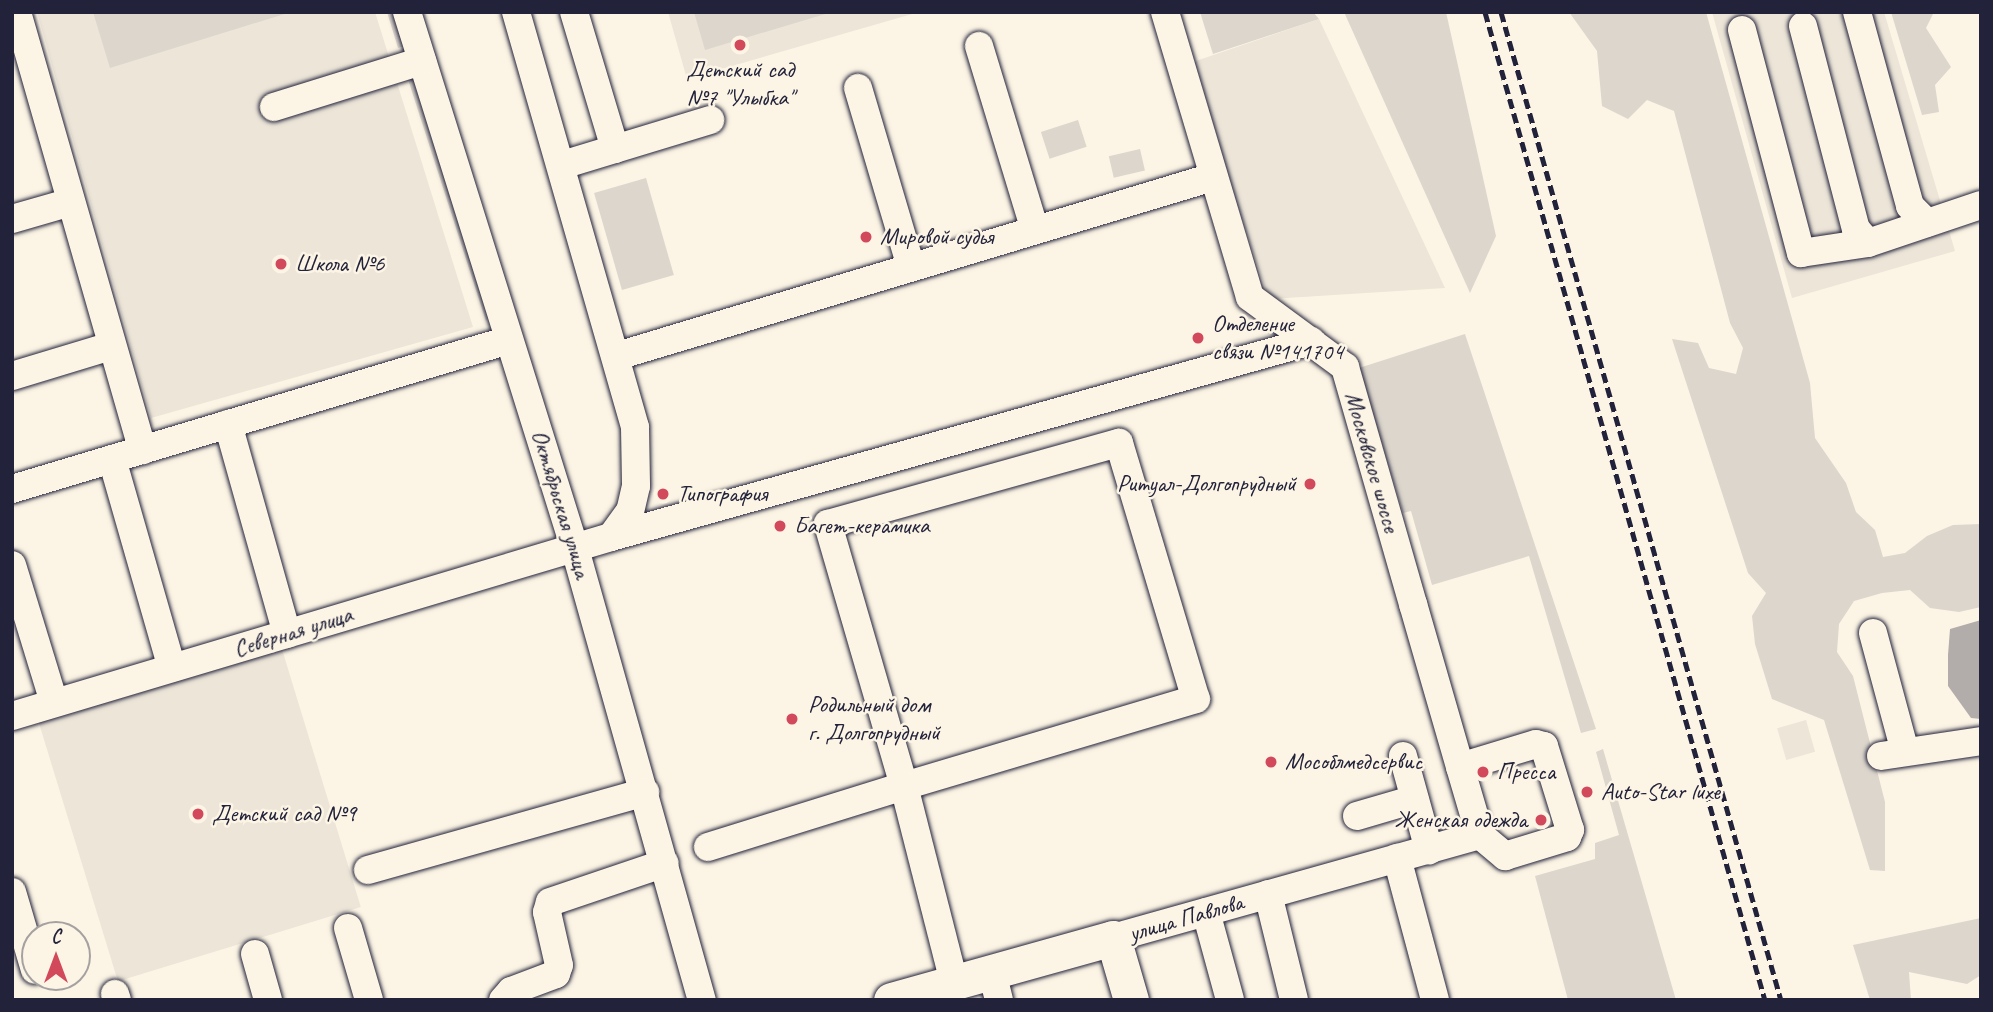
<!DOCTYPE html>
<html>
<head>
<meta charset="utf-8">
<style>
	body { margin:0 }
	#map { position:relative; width:1993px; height:1012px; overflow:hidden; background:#fcf5e5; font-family:Caveat,sans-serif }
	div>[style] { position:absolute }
	.built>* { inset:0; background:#ece5d8; transform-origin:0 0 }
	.green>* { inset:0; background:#dcd6cc; transform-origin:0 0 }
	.water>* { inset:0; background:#b2adab }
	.roads { filter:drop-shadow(0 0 2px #22223b) drop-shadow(0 0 2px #22223b) }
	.minor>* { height:28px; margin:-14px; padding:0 14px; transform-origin:14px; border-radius:14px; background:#fcf5e5 }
	.major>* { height:35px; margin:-17.5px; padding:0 17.5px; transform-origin:17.5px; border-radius:17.5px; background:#fcf5e5 }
	.rail>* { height:5px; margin-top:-2.5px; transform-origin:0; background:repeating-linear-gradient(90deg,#22223b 0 10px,transparent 0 15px) }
	.dots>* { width:19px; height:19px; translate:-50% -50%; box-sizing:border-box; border:4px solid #fcf5e5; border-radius:50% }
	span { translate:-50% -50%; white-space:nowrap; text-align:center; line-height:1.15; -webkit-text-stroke:5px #fcf5e5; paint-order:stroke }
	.poi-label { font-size:24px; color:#22223b }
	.left { translate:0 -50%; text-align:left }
	.right { translate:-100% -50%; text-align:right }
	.street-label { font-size:24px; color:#22223b }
	.frame { position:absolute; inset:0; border:14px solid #22223b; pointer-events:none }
	.north { position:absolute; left:21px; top:921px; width:70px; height:70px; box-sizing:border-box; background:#fcf5e5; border:2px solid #a5a1a1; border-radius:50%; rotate:0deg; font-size:19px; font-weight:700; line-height:28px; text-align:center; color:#22223b }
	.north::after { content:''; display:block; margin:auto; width:24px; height:32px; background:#d1495b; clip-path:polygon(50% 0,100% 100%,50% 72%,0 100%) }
</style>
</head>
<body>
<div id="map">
	<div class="built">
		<i style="clip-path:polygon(37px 12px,375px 12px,473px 327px,151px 418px)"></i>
		<i style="clip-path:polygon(668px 12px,919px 12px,687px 79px)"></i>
		<i style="clip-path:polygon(1712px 12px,1884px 12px,1955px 251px,1792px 298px)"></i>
		<i style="clip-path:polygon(1319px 19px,1445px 288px,1269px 299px,1190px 63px)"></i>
		<i style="left:281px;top:646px;width:273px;height:254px;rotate:73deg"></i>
		<i style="left:1806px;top:720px;width:33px;height:30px;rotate:74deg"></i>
	</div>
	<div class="green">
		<i style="clip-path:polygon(93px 12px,291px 12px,110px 68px)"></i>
		<i style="clip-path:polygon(387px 12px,396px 12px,407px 45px,398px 48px)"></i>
		<i style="clip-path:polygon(694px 12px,832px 12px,705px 50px)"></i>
		<i style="clip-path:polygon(1200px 12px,1313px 12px,1319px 19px,1213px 54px)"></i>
		<i style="clip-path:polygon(1344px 12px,1446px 12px,1496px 236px,1470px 293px)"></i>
		<i style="clip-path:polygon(1569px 12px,1706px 12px,1810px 383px,1815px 438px,1846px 483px,1856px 512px,1875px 530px,1883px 557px,1905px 553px,1927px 536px,1953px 525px,1981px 524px,1981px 607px,1959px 612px,1930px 608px,1910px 590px,1882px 593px,1854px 601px,1839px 624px,1837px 652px,1853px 676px,1885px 802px,1885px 871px,1870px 870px,1824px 720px,1772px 699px,1755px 644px,1752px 616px,1766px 593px,1748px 573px,1672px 339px,1698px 343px,1709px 368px,1736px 374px,1743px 348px,1730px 323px,1674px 111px,1647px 100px,1628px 119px,1602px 106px,1597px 51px)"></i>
		<i style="clip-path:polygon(1891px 12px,1934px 12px,1926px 28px,1951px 67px,1935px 85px,1939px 112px,1922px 115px)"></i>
		<i style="clip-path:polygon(405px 70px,416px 74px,492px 314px,486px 321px)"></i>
		<i style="left:1078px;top:120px;width:28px;height:39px;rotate:72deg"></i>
		<i style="left:1140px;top:149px;width:22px;height:32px;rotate:77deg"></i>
		<i style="left:646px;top:178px;width:101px;height:54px;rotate:74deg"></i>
		<i style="clip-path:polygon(1465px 334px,1596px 729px,1581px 733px,1529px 556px,1432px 585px,1411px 511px,1403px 513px,1359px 368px)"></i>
		<i style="clip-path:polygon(1603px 749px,1676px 1000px,1568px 1000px,1535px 876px,1595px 859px,1595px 843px,1619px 835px,1596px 752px)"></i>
		<i style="clip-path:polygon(1981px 918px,1981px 975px,1967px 984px,1909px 972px,1911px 1000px,1870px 1000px,1853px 945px)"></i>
	</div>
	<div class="water">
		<i style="clip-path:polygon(1981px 620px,1981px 719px,1971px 718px,1948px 686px,1948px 655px,1950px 629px)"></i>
	</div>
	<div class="roads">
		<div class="minor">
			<i style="left:17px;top:12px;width:456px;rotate:74deg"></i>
			<i style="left:407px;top:12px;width:563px;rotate:72.63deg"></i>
			<i style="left:575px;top:549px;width:469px;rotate:74.3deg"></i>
			<i style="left:516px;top:12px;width:432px;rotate:74deg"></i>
			<i style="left:635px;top:427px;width:59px;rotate:89deg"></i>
			<i style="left:636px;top:486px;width:26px;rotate:103deg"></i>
			<i style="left:630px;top:511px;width:32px;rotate:126deg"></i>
			<i style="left:574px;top:12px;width:143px;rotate:73.3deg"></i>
			<i style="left:1165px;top:12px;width:297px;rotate:73.4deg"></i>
			<i style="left:1250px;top:297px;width:118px;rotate:36.4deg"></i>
			<i style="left:1345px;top:367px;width:247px;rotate:74deg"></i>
			<i style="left:1413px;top:604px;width:170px;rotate:73.9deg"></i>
			<i style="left:1460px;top:767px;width:71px;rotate:73.6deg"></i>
			<i style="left:1480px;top:835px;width:33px;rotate:40deg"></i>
			<i style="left:1505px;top:856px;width:65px;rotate:-17deg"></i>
			<i style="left:1567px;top:837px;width:8px;rotate:-67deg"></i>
			<i style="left:1570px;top:830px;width:88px;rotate:-107.2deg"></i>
			<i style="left:1544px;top:746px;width:8px;rotate:-166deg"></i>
			<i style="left:1536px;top:744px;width:79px;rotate:163.2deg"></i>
			<i style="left:1857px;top:12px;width:201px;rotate:74.7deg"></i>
			<i style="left:1910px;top:206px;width:24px;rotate:45deg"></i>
			<i style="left:1803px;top:26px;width:210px;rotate:75.4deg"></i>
			<i style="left:1856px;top:229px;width:18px;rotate:49deg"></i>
			<i style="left:1742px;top:30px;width:231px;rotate:75.2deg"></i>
			<i style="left:1801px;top:253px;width:68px;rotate:-8.5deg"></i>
			<i style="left:1868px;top:243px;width:119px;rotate:-18.6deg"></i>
			<i style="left:979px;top:46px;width:192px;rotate:73.1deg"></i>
			<i style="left:858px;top:88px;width:187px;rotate:73.5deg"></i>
			<i style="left:274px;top:107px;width:155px;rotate:-17.3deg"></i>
			<i style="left:562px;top:165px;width:155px;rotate:-16.9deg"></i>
			<i style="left:12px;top:219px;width:61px;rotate:-16.1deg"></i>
			<i style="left:617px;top:356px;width:622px;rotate:-16.72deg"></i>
			<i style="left:12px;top:376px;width:103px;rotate:-16.9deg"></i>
			<i style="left:228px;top:424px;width:218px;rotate:74.3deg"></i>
			<i style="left:1119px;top:443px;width:267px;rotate:73.3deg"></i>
			<i style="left:1196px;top:699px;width:305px;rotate:163.4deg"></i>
			<i style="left:904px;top:786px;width:273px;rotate:-106.2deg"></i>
			<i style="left:828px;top:524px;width:302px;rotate:-15.6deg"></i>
			<i style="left:112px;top:459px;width:217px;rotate:74deg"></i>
			<i style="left:12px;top:489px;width:519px;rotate:-16.69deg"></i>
			<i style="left:12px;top:565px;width:143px;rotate:73deg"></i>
			<i style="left:1873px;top:633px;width:123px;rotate:74.9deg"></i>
			<i style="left:12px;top:716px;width:625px;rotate:-16.64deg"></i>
			<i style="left:611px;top:537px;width:727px;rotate:-15.64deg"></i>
			<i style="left:1403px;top:756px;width:98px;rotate:74.5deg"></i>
			<i style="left:1881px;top:756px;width:101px;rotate:-8.5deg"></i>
			<i style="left:1357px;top:816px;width:60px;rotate:-16.3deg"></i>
			<i style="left:708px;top:847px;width:205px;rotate:-17.3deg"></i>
			<i style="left:904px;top:786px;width:202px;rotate:75.7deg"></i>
			<i style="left:1397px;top:858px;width:147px;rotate:75deg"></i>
			<i style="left:368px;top:870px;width:288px;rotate:-15.7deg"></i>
			<i style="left:12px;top:892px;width:81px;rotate:73.6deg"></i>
			<i style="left:1268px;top:894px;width:109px;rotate:76.2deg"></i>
			<i style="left:1206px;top:912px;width:91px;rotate:74.7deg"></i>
			<i style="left:348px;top:928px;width:75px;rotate:73.7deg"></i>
			<i style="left:1113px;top:938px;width:381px;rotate:-15.7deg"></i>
			<i style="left:255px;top:954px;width:48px;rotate:74.2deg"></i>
			<i style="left:992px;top:972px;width:29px;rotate:76deg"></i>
			<i style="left:115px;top:994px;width:6px;rotate:72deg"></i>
			<i style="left:503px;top:1000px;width:12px;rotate:-48deg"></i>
			<i style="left:511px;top:991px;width:48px;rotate:-20.7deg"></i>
			<i style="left:556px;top:974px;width:9px;rotate:-72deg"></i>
			<i style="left:559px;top:965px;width:54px;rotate:-102.8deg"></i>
			<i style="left:547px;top:912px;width:10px;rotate:-73deg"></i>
			<i style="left:550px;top:902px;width:121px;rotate:-18.7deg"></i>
		</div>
		<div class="major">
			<i style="left:891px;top:1000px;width:230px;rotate:-15.6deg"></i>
			<i style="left:1113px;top:938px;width:65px;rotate:73.8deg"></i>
		</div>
	</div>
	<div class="rail">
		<i style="left:1485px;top:12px;width:1027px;rotate:74.18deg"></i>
		<i style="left:1501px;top:12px;width:1027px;rotate:74.18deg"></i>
	</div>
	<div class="dots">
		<i style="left:740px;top:45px;background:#d1495b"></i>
		<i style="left:866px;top:237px;background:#d1495b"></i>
		<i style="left:281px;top:264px;background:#d1495b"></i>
		<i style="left:1198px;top:338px;background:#d1495b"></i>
		<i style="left:1310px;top:484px;background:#d1495b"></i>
		<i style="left:663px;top:494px;background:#d1495b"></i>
		<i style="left:780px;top:526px;background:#d1495b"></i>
		<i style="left:792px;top:719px;background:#d1495b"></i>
		<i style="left:1271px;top:762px;background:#d1495b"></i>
		<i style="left:1483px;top:772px;background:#d1495b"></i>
		<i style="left:1587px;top:792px;background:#d1495b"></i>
		<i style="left:198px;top:814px;background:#d1495b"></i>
		<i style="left:1541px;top:820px;background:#d1495b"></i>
	</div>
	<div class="poi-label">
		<span style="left:740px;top:84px">Детский сад<br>№7 "Улыбка"</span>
		<span class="left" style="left:880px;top:237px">Мировой судья</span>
		<span class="left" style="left:295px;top:264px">Школа №6</span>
		<span class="left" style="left:1212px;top:338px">Отделение<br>связи №141704</span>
		<span class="right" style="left:1296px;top:484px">Ритуал-Долгопрудный</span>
		<span class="left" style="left:677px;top:494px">Типография</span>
		<span class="left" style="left:794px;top:526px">Багет-керамика</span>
		<span class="left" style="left:808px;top:719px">Родильный дом<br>г. Долгопрудный</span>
		<span class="left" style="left:1285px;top:762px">Мособлмедсервис</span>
		<span class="left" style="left:1497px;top:772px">Пресса</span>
		<span class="left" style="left:1601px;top:792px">Auto-Star luxe</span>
		<span class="left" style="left:212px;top:814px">Детский сад №9</span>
		<span class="right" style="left:1527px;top:820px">Женская одежда</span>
	</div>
	<div class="street-label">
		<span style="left:1372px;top:462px;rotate:74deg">Московское шоссе</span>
		<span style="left:561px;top:504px;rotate:73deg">Октябрьская улица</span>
		<span style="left:293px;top:632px;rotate:-17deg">Северная улица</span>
		<span style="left:1186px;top:918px;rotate:-16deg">улица Павлова</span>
	</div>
	<div class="frame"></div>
	<div class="north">С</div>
</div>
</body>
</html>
